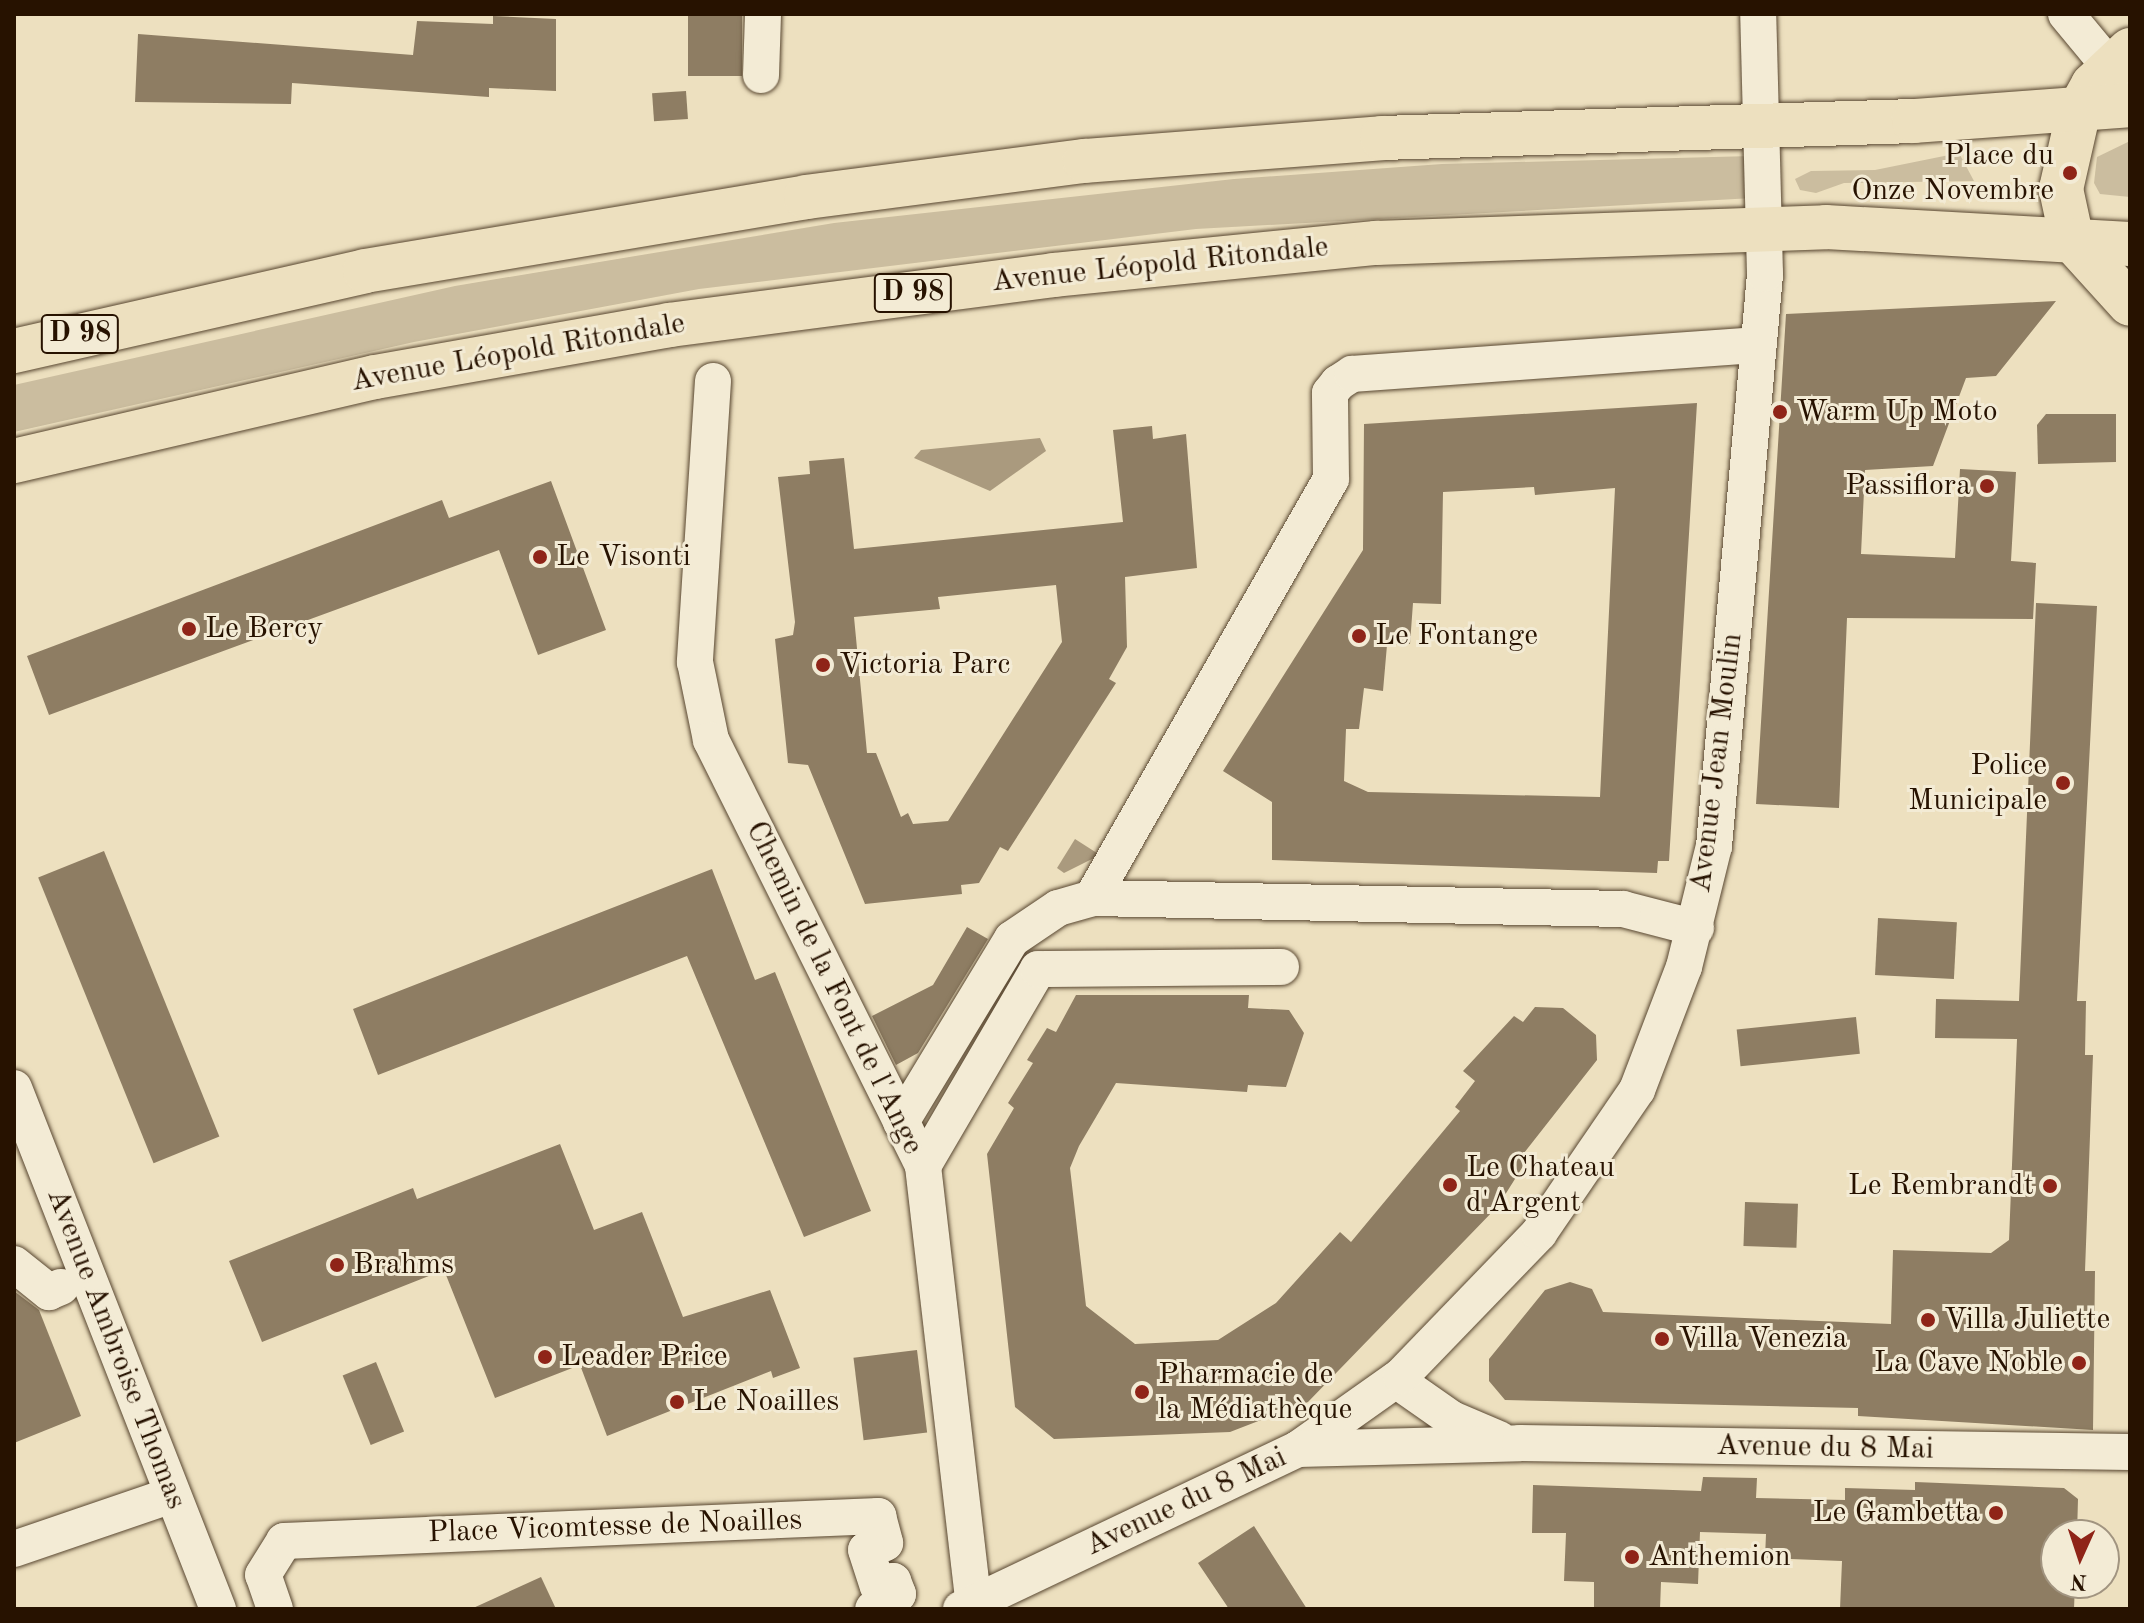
<!DOCTYPE html>
<html>
<head>
<meta charset="utf-8">
<style>
	body { margin:0 }
	#map { position:relative; width:2144px; height:1623px; overflow:hidden; background:#ede0bf; font-family:"Old Standard TT",serif }
	div>[style] { position:absolute }
	.green>* { inset:0; background:#cbbd9f }
	.water>* { inset:0; background:#aa9a7e }
	.building>* { inset:0; background:#8e7d63; transform-origin:0 0 }
	.roads { filter:drop-shadow(0 0 2px #584630) drop-shadow(0 0 2px #584630) }
	.minor>* { height:36px; margin:-18px; padding:0 18px; transform-origin:18px; border-radius:18px; background:#f3ebd5 }
	.major>* { height:44px; margin:-22px; padding:0 22px; transform-origin:22px; border-radius:22px; background:#ede0bf }
	.highway>* { height:44px; margin:-22px; padding:0 22px; transform-origin:22px; border-radius:22px; background:#ede0bf }
	.dots>* { width:22px; height:22px; translate:-50% -50%; box-sizing:border-box; border:4px solid #f3ebd5; border-radius:50% }
	span { translate:-50% -50%; white-space:nowrap; text-align:center; line-height:1.15; -webkit-text-stroke:6px #f3ebd5; paint-order:stroke }
	.shield-label span { padding:2px 6px; background:#f3ebd5; border:2px solid; border-radius:6px; -webkit-text-stroke-width:0 }
	.shield-label { font-size:28px; color:#271200; font-weight:700 }
	.poi-label { font-size:30px; color:#271200 }
	.right { translate:-100% -50%; text-align:right }
	.left { translate:0 -50%; text-align:left }
	.street-label { font-size:30px; color:#271200 }
	.frame { position:absolute; inset:0; border:16px solid #271200; pointer-events:none }
	.north { position:absolute; left:2040px; top:1519px; width:80px; height:80px; box-sizing:border-box; background:#f3ebd5; border:2px solid #a19480; border-radius:50%; rotate:183deg; font-size:22px; font-weight:700; line-height:32px; text-align:center; color:#271200 }
	.north::after { content:''; display:block; margin:auto; width:28px; height:36px; background:#8f2418; clip-path:polygon(50% 0,100% 100%,50% 72%,0 100%) }
</style>
</head>
<body>
<div id="map">
	<div class="green">
		<i style="clip-path:polygon(2130px 141px,2130px 197px,2100px 194px,2094px 183px,2097px 157px)"></i>
		<i style="clip-path:polygon(1959px 153px,1974px 181px,1844px 183px,1816px 193px,1800px 190px,1795px 179px,1811px 171px,1875px 170px)"></i>
		<i style="clip-path:polygon(1752px 156px,1753px 198px,1196px 229px,699px 289px,414px 342px,14px 432px,14px 385px,455px 286px,834px 223px,1234px 179px,1442px 164px)"></i>
	</div>
	<div class="water">
		<i style="clip-path:polygon(1040px 438px,1046px 451px,990px 491px,914px 458px,921px 450px)"></i>
		<i style="clip-path:polygon(1075px 839px,1100px 855px,1064px 873px,1057px 868px)"></i>
	</div>
	<div class="building">
		<i style="left:688px;top:14px;width:54px;height:62px"></i>
		<i style="clip-path:polygon(493px 16px,556px 19px,556px 91px,489px 88px,489px 97px,292px 83px,291px 104px,135px 102px,138px 34px,413px 55px,417px 21px,493px 24px)"></i>
		<i style="left:686px;top:91px;width:28px;height:34px;rotate:86deg"></i>
		<i style="clip-path:polygon(2056px 301px,1996px 376px,1966px 378px,1933px 466px,1865px 470px,1861px 554px,1955px 558px,1960px 469px,2016px 472px,2011px 561px,2036px 563px,2033px 619px,1847px 618px,1839px 808px,1756px 804px,1786px 314px)"></i>
		<i style="clip-path:polygon(evenodd,1697px 403px,1669px 861px,1658px 861px,1657px 873px,1272px 860px,1272px 802px,1223px 771px,1363px 550px,1364px 424px,1697px 403px,1534px 487px,1535px 495px,1615px 488px,1600px 797px,1368px 792px,1344px 781px,1346px 729px,1359px 729px,1364px 688px,1383px 691px,1387px 645px,1410px 644px,1413px 603px,1441px 604px,1443px 492px,1534px 487px)"></i>
		<i style="clip-path:polygon(2046px 414px,2116px 414px,2116px 462px,2038px 464px,2037px 425px)"></i>
		<i style="clip-path:polygon(evenodd,1152px 426px,1153px 439px,1186px 434px,1197px 568px,1125px 577px,1127px 647px,1109px 679px,1116px 683px,1008px 851px,1000px 847px,979px 883px,961px 885px,962px 894px,865px 904px,808px 765px,788px 763px,775px 639px,793px 635px,795px 622px,778px 477px,810px 474px,809px 461px,844px 458px,854px 549px,1123px 522px,1113px 430px,1152px 426px,1056px 585px,1062px 642px,948px 821px,913px 824px,908px 813px,901px 817px,876px 753px,867px 753px,854px 617px,940px 609px,938px 597px,1056px 585px)"></i>
		<i style="clip-path:polygon(551px 481px,606px 630px,538px 655px,499px 550px,49px 715px,27px 656px,442px 500px,449px 518px)"></i>
		<i style="clip-path:polygon(2036px 603px,2097px 606px,2077px 1001px,2086px 1001px,2085px 1055px,2093px 1055px,2085px 1271px,2095px 1271px,2093px 1430px,1858px 1416px,1858px 1408px,1505px 1400px,1489px 1381px,1489px 1359px,1545px 1290px,1570px 1282px,1592px 1289px,1603px 1312px,1891px 1324px,1893px 1250px,1991px 1253px,2009px 1240px,2017px 1039px,1935px 1038px,1936px 999px,2019px 1001px)"></i>
		<i style="left:104px;top:851px;width:308px;height:71px;rotate:68deg"></i>
		<i style="clip-path:polygon(712px 869px,755px 980px,775px 972px,871px 1211px,804px 1237px,687px 956px,378px 1075px,353px 1009px)"></i>
		<i style="left:1878px;top:918px;width:79px;height:57px;rotate:3deg"></i>
		<i style="clip-path:polygon(967px 927px,988px 939px,918px 1053px,896px 1065px,872px 1016px,933px 985px)"></i>
		<i style="clip-path:polygon(1076px 995px,1249px 995px,1248px 1008px,1289px 1010px,1304px 1033px,1286px 1087px,1248px 1085px,1247px 1092px,1116px 1083px,1079px 1146px,1070px 1168px,1086px 1306px,1135px 1344px,1218px 1340px,1276px 1303px,1340px 1232px,1351px 1242px,1460px 1111px,1455px 1107px,1475px 1081px,1463px 1071px,1514px 1016px,1523px 1022px,1535px 1007px,1563px 1008px,1596px 1035px,1597px 1060px,1520px 1158px,1525px 1163px,1498px 1206px,1308px 1402px,1230px 1432px,1054px 1439px,1015px 1407px,987px 1154px,1014px 1108px,1008px 1103px,1033px 1063px,1027px 1060px,1047px 1028px,1056px 1032px)"></i>
		<i style="left:1856px;top:1017px;width:37px;height:120px;rotate:84deg"></i>
		<i style="clip-path:polygon(560px 1144px,594px 1230px,642px 1212px,683px 1317px,770px 1290px,800px 1368px,773px 1378px,771px 1371px,607px 1436px,580px 1365px,495px 1398px,444px 1270px,262px 1342px,229px 1261px,413px 1188px,417px 1199px)"></i>
		<i style="left:1745px;top:1202px;width:53px;height:44px;rotate:2deg"></i>
		<i style="clip-path:polygon(14px 1291px,39px 1310px,81px 1416px,14px 1443px)"></i>
		<i style="left:917px;top:1350px;width:83px;height:64px;rotate:83deg"></i>
		<i style="left:376px;top:1362px;width:75px;height:36px;rotate:68deg"></i>
		<i style="clip-path:polygon(1703px 1477px,1757px 1478px,1756px 1498px,1845px 1500px,1845px 1488px,1915px 1490px,1915px 1482px,2064px 1488px,2078px 1499px,2077px 1535px,2056px 1535px,2056px 1583px,2075px 1583px,2074px 1609px,1840px 1609px,1842px 1561px,1765px 1558px,1766px 1534px,1700px 1532px,1698px 1584px,1661px 1582px,1660px 1609px,1594px 1608px,1594px 1582px,1564px 1581px,1566px 1533px,1532px 1533px,1533px 1485px,1701px 1491px)"></i>
		<i style="clip-path:polygon(1254px 1526px,1268px 1548px,1307px 1609px,1229px 1609px,1198px 1563px)"></i>
		<i style="clip-path:polygon(541px 1577px,556px 1609px,471px 1609px)"></i>
	</div>
	<div class="roads">
		<div class="minor">
			<i style="left:2066px;top:14px;width:99px;rotate:50.3deg"></i>
			<i style="left:761px;top:75px;width:61px;rotate:-88.1deg"></i>
			<i style="left:713px;top:381px;width:282px;rotate:93.7deg"></i>
			<i style="left:695px;top:662px;width:80px;rotate:78.4deg"></i>
			<i style="left:711px;top:740px;width:476px;rotate:63.5deg"></i>
			<i style="left:923px;top:1166px;width:446px;rotate:83.4deg"></i>
			<i style="left:1696px;top:928px;width:75px;rotate:-165.4deg"></i>
			<i style="left:1623px;top:909px;width:531px;rotate:-178.81deg"></i>
			<i style="left:1092px;top:898px;width:482px;rotate:-60.3deg"></i>
			<i style="left:1331px;top:479px;width:86px;rotate:-90.7deg"></i>
			<i style="left:1330px;top:393px;width:13px;rotate:-51deg"></i>
			<i style="left:1338px;top:383px;width:17px;rotate:-33deg"></i>
			<i style="left:1352px;top:374px;width:407px;rotate:-4.1deg"></i>
			<i style="left:14px;top:1088px;width:560px;rotate:68.62deg"></i>
			<i style="left:901px;top:1122px;width:214px;rotate:-58.8deg"></i>
			<i style="left:1012px;top:939px;width:55px;rotate:-34deg"></i>
			<i style="left:1058px;top:908px;width:35px;rotate:-16deg"></i>
			<i style="left:923px;top:1166px;width:228px;rotate:-59.7deg"></i>
			<i style="left:1038px;top:969px;width:243px;rotate:-0.5deg"></i>
			<i style="left:14px;top:1264px;width:45px;rotate:38.7deg"></i>
			<i style="left:49px;top:1292px;width:13px;rotate:-23deg"></i>
			<i style="left:1396px;top:1380px;width:68px;rotate:34.9deg"></i>
			<i style="left:1452px;top:1419px;width:51px;rotate:23.1deg"></i>
			<i style="left:1298px;top:1449px;width:126px;rotate:-35.3deg"></i>
			<i style="left:1401px;top:1376px;width:199px;rotate:-46deg"></i>
			<i style="left:1539px;top:1233px;width:173px;rotate:-55.6deg"></i>
			<i style="left:1637px;top:1090px;width:132px;rotate:-69.1deg"></i>
			<i style="left:1684px;top:967px;width:125px;rotate:-76.1deg"></i>
			<i style="left:1714px;top:846px;width:574px;rotate:-84.9deg"></i>
			<i style="left:1765px;top:274px;width:260px;rotate:-91.5deg"></i>
			<i style="left:14px;top:1549px;width:167px;rotate:-18.9deg"></i>
			<i style="left:275px;top:1609px;width:36px;rotate:-109deg"></i>
			<i style="left:263px;top:1575px;width:40px;rotate:-58deg"></i>
			<i style="left:284px;top:1541px;width:595px;rotate:-2.41deg"></i>
			<i style="left:878px;top:1516px;width:28px;rotate:75deg"></i>
			<i style="left:885px;top:1543px;width:20px;rotate:160deg"></i>
			<i style="left:866px;top:1550px;width:38px;rotate:72deg"></i>
			<i style="left:878px;top:1586px;width:16px;rotate:-18deg"></i>
			<i style="left:893px;top:1581px;width:14px;rotate:69deg"></i>
			<i style="left:898px;top:1594px;width:29px;rotate:149deg"></i>
			<i style="left:961px;top:1609px;width:373px;rotate:-25.4deg"></i>
			<i style="left:1298px;top:1449px;width:222px;rotate:-1.5deg"></i>
			<i style="left:1520px;top:1443px;width:610px;rotate:0.85deg"></i>
		</div>
		<div class="major">
			<i style="left:2130px;top:50px;width:51px;rotate:136.6deg"></i>
			<i style="left:2093px;top:85px;width:29px;rotate:119deg"></i>
			<i style="left:2079px;top:110px;width:81px;rotate:102.8deg"></i>
			<i style="left:2061px;top:189px;width:52px;rotate:77.8deg"></i>
			<i style="left:2072px;top:240px;width:86px;rotate:47.8deg"></i>
		</div>
		<div class="highway">
			<i style="left:14px;top:351px;width:360px;rotate:-12.8deg"></i>
			<i style="left:365px;top:271px;width:447px;rotate:-9.5deg"></i>
			<i style="left:806px;top:197px;width:281px;rotate:-7.4deg"></i>
			<i style="left:1085px;top:161px;width:298px;rotate:-4.4deg"></i>
			<i style="left:1382px;top:138px;width:532px;rotate:-1.83deg"></i>
			<i style="left:1914px;top:121px;width:217px;rotate:-4.2deg"></i>
			<i style="left:14px;top:461px;width:371px;rotate:-13.1deg"></i>
			<i style="left:375px;top:377px;width:299px;rotate:-10deg"></i>
			<i style="left:669px;top:325px;width:388px;rotate:-7.4deg"></i>
			<i style="left:1054px;top:275px;width:324px;rotate:-5.7deg"></i>
			<i style="left:1376px;top:243px;width:450px;rotate:-2deg"></i>
			<i style="left:1826px;top:227px;width:304px;rotate:3.2deg"></i>
		</div>
	</div>
	<div class="dots">
		<i style="left:2070px;top:173px;background:#8f2418"></i>
		<i style="left:1780px;top:412px;background:#8f2418"></i>
		<i style="left:1987px;top:486px;background:#8f2418"></i>
		<i style="left:540px;top:557px;background:#8f2418"></i>
		<i style="left:189px;top:629px;background:#8f2418"></i>
		<i style="left:1359px;top:636px;background:#8f2418"></i>
		<i style="left:823px;top:665px;background:#8f2418"></i>
		<i style="left:2063px;top:783px;background:#8f2418"></i>
		<i style="left:1450px;top:1185px;background:#8f2418"></i>
		<i style="left:2050px;top:1186px;background:#8f2418"></i>
		<i style="left:337px;top:1265px;background:#8f2418"></i>
		<i style="left:1928px;top:1320px;background:#8f2418"></i>
		<i style="left:1662px;top:1339px;background:#8f2418"></i>
		<i style="left:545px;top:1357px;background:#8f2418"></i>
		<i style="left:2079px;top:1363px;background:#8f2418"></i>
		<i style="left:1142px;top:1392px;background:#8f2418"></i>
		<i style="left:677px;top:1402px;background:#8f2418"></i>
		<i style="left:1996px;top:1513px;background:#8f2418"></i>
		<i style="left:1632px;top:1557px;background:#8f2418"></i>
	</div>
	<div class="shield-label">
		<span style="left:913px;top:293px">D 98</span>
		<span style="left:80px;top:334px">D 98</span>
	</div>
	<div class="poi-label">
		<span class="right" style="left:2054px;top:173px">Place du<br>Onze Novembre</span>
		<span class="left" style="left:1796px;top:412px">Warm Up Moto</span>
		<span class="right" style="left:1971px;top:486px">Passiflora</span>
		<span class="left" style="left:556px;top:557px">Le Visonti</span>
		<span class="left" style="left:205px;top:629px">Le Bercy</span>
		<span class="left" style="left:1375px;top:636px">Le Fontange</span>
		<span class="left" style="left:839px;top:665px">Victoria Parc</span>
		<span class="right" style="left:2047px;top:783px">Police<br>Municipale</span>
		<span class="left" style="left:1466px;top:1185px">Le Chateau<br>d'Argent</span>
		<span class="right" style="left:2034px;top:1186px">Le Rembrandt</span>
		<span class="left" style="left:353px;top:1265px">Brahms</span>
		<span class="left" style="left:1944px;top:1320px">Villa Juliette</span>
		<span class="left" style="left:1678px;top:1339px">Villa Venezia</span>
		<span class="left" style="left:561px;top:1357px">Leader Price</span>
		<span class="right" style="left:2063px;top:1363px">La Cave Noble</span>
		<span class="left" style="left:1158px;top:1392px">Pharmacie de<br>la Médiathèque</span>
		<span class="left" style="left:693px;top:1402px">Le Noailles</span>
		<span class="right" style="left:1980px;top:1513px">Le Gambetta</span>
		<span class="left" style="left:1648px;top:1557px">Anthemion</span>
	</div>
	<div class="street-label">
		<span style="left:1160px;top:265px;rotate:-6deg">Avenue Léopold Ritondale</span>
		<span style="left:518px;top:353px;rotate:-10deg">Avenue Léopold Ritondale</span>
		<span style="left:1717px;top:763px;rotate:-83deg">Avenue Jean Moulin</span>
		<span style="left:834px;top:988px;rotate:64deg">Chemin de la Font de l'Ange</span>
		<span style="left:116px;top:1349px;rotate:69deg">Avenue Ambroise Thomas</span>
		<span style="left:1825px;top:1448px;rotate:1deg">Avenue du 8 Mai</span>
		<span style="left:1186px;top:1502px;rotate:-25deg">Avenue du 8 Mai</span>
		<span style="left:615px;top:1527px;rotate:-2deg">Place Vicomtesse de Noailles</span>
	</div>
	<div class="frame"></div>
	<div class="north">N</div>
</div>
</body>
</html>
